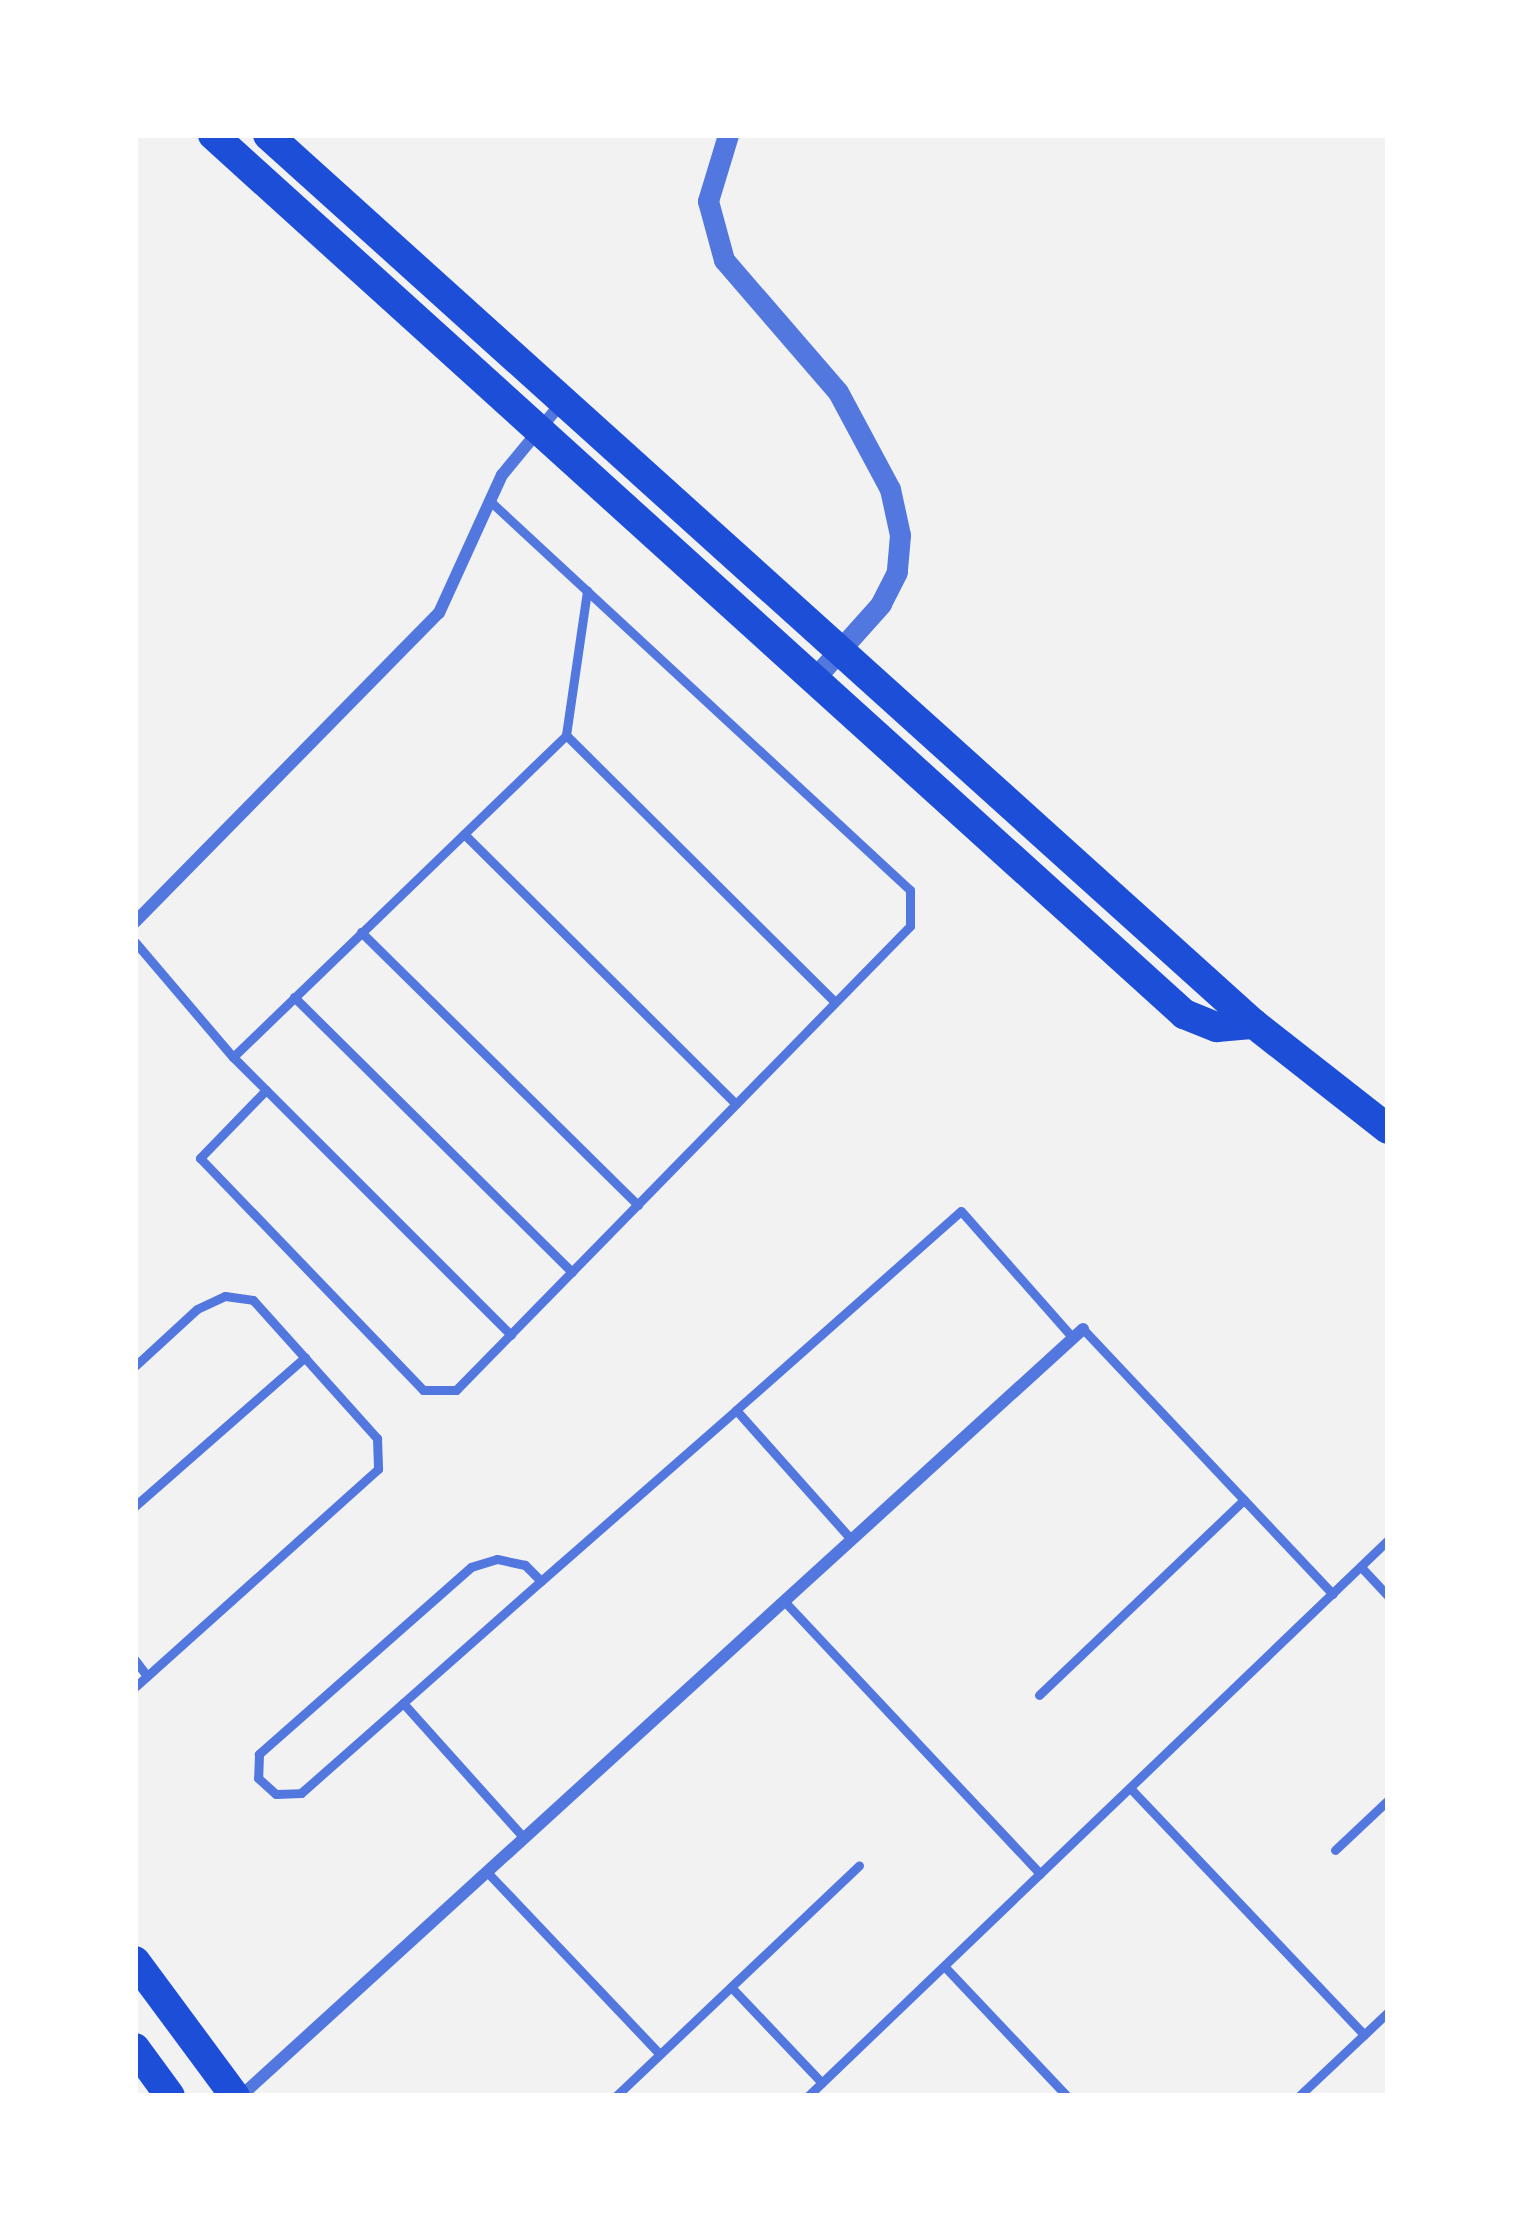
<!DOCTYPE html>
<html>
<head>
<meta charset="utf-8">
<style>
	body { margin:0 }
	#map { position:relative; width:1523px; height:2231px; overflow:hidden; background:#f2f2f2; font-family:"Varela Round",sans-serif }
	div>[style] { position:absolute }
	.service>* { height:9px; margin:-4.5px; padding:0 4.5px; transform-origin:4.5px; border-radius:4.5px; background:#5277de }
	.minor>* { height:12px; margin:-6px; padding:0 6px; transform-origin:6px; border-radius:6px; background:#5277de }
	.tertiary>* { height:21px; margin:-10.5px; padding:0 10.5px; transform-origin:10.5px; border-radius:10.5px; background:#5277de }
	.primary>* { height:30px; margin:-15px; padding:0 15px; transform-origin:15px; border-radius:15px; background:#1d4ed8 }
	span { translate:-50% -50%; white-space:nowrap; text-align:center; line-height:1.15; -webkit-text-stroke:9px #fff; paint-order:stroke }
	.frame { position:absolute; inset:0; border:138px solid #fff; pointer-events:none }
</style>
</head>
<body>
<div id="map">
	<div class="service">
		<i style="left:566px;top:735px;width:379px;rotate:44.8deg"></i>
		<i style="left:464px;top:834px;width:383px;rotate:44.8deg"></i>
		<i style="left:361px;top:932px;width:389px;rotate:44.6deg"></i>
		<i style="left:135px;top:942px;width:151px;rotate:49.6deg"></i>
		<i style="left:233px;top:1057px;width:393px;rotate:45deg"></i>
		<i style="left:294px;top:997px;width:391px;rotate:44.7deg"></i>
		<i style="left:233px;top:1057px;width:463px;rotate:-44deg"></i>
		<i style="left:566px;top:735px;width:146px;rotate:-81.7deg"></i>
		<i style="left:266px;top:1090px;width:95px;rotate:134.1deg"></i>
		<i style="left:200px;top:1158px;width:322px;rotate:46.1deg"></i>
		<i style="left:423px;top:1390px;width:33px"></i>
		<i style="left:456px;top:1390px;width:649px;rotate:-45.62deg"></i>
		<i style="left:910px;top:926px;width:36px;rotate:-90deg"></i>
		<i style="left:910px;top:890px;width:571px;rotate:-137.2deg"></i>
		<i style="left:1083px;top:1329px;width:364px;rotate:46.7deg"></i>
		<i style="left:135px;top:1366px;width:84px;rotate:-42.6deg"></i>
		<i style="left:197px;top:1309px;width:31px;rotate:-25deg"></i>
		<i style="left:225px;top:1296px;width:28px;rotate:8deg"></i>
		<i style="left:253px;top:1300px;width:186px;rotate:48.1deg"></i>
		<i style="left:377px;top:1438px;width:31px;rotate:88deg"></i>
		<i style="left:378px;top:1469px;width:326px;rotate:138.1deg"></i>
		<i style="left:736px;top:1410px;width:174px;rotate:48.3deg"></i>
		<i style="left:135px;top:1506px;width:226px;rotate:-41.2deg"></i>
		<i style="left:1361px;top:1567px;width:40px;rotate:47deg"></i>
		<i style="left:541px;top:1581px;width:23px;rotate:-135deg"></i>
		<i style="left:525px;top:1565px;width:29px;rotate:-168deg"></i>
		<i style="left:497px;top:1559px;width:27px;rotate:163deg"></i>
		<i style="left:471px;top:1567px;width:283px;rotate:138.6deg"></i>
		<i style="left:259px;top:1754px;width:24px;rotate:92deg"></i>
		<i style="left:258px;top:1778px;width:24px;rotate:42deg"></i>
		<i style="left:276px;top:1794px;width:25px;rotate:-2deg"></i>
		<i style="left:301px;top:1793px;width:136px;rotate:-41.4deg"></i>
		<i style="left:403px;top:1703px;width:184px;rotate:-41.5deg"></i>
		<i style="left:541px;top:1581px;width:259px;rotate:-41.2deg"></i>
		<i style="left:736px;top:1410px;width:300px;rotate:-41.5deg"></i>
		<i style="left:961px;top:1211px;width:169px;rotate:48.6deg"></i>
		<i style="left:784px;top:1601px;width:374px;rotate:46.8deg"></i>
		<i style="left:135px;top:1660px;width:20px;rotate:53deg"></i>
		<i style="left:1039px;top:1695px;width:283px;rotate:-43.6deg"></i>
		<i style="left:403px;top:1703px;width:181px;rotate:48.1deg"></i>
		<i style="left:1130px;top:1788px;width:340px;rotate:46.5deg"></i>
		<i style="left:1335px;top:1850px;width:73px;rotate:-43.3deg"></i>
		<i style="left:487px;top:1872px;width:251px;rotate:46.5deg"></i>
		<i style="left:944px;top:1966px;width:179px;rotate:46.6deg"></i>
		<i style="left:731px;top:1987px;width:132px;rotate:46.5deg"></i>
		<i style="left:616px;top:2096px;width:335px;rotate:-43.5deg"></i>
		<i style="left:808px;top:2096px;width:803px;rotate:-43.79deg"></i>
		<i style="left:1299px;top:2096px;width:122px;rotate:-43.3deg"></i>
	</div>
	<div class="minor">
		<i style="left:135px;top:922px;width:433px;rotate:-45.5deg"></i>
		<i style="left:439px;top:613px;width:152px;rotate:-65.5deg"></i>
		<i style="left:502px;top:475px;width:96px;rotate:-50.5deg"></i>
		<i style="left:241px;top:2096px;width:1139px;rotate:-42.33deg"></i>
	</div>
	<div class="tertiary">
		<i style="left:728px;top:135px;width:69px;rotate:106.9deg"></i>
		<i style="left:708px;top:201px;width:61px;rotate:74.8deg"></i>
		<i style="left:724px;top:260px;width:174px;rotate:49.2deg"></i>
		<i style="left:838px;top:392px;width:110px;rotate:61.8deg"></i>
		<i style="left:890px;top:489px;width:47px;rotate:77.7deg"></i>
		<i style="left:900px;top:535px;width:37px;rotate:95deg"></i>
		<i style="left:897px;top:572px;width:36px;rotate:117deg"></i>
		<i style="left:881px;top:604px;width:101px;rotate:131.8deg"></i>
	</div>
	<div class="primary">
		<i style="left:213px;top:135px;width:1310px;rotate:42.15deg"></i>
		<i style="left:1184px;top:1014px;width:35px;rotate:22deg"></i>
		<i style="left:1217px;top:1027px;width:37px;rotate:-5deg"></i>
		<i style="left:268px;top:135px;width:1328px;rotate:42.04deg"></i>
		<i style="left:1254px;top:1024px;width:170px;rotate:38.1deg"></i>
		<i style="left:135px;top:1961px;width:168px;rotate:53.5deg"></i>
		<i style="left:135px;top:2048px;width:59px;rotate:53.9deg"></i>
	</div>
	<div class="frame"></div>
</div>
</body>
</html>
